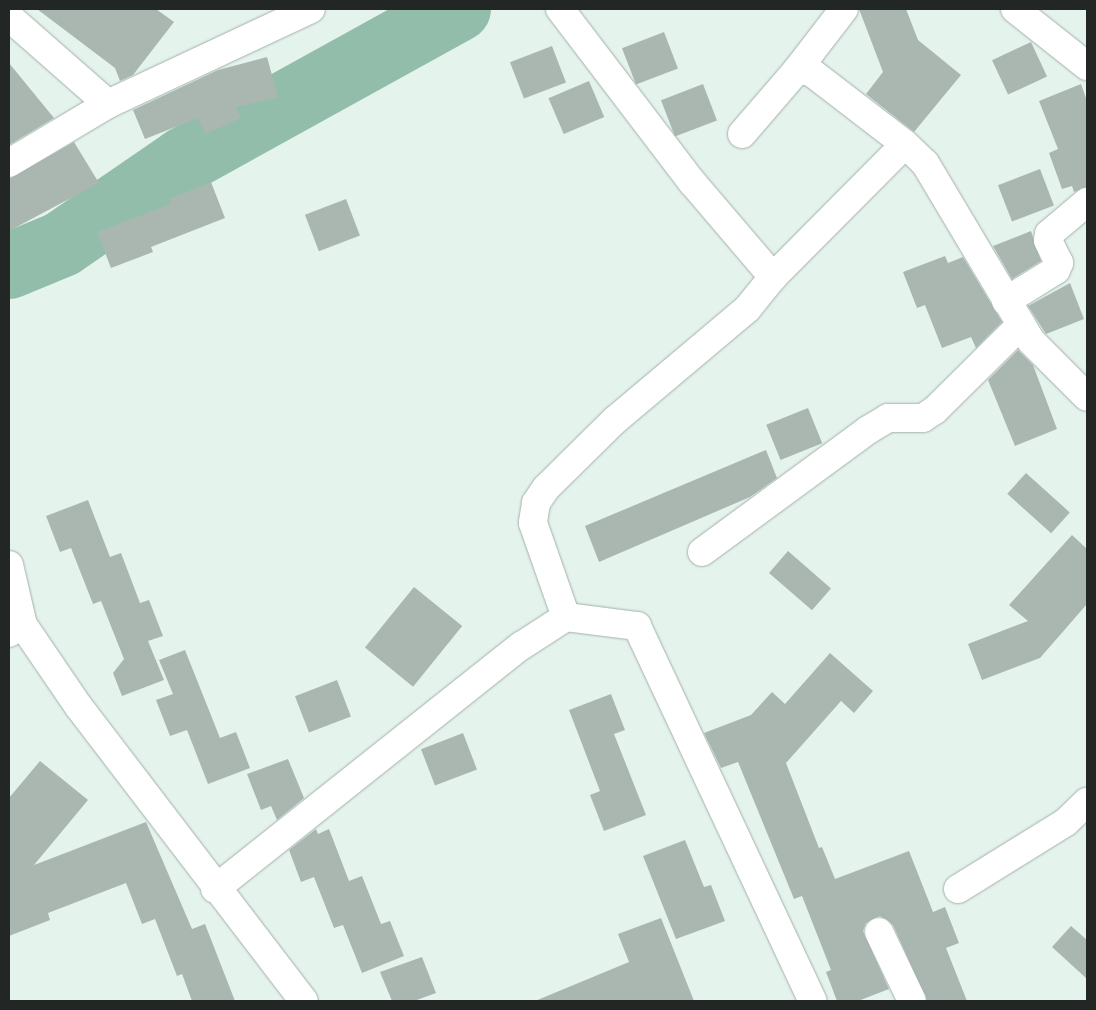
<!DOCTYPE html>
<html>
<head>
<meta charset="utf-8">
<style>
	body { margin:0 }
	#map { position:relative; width:1096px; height:1010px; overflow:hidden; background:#e5f3ed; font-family:"Fira Sans",sans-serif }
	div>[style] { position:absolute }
	.river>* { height:66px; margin:-33px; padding:0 33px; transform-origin:33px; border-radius:33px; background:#92bdab }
	.building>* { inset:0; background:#aab7b1; transform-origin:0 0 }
	.roads { filter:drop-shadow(0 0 1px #a3b0ab) drop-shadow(0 0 1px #a3b0ab) }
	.minor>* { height:28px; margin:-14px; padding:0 14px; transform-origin:14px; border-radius:14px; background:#fff }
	span { translate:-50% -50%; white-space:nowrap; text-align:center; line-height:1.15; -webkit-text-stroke:4px #fff; paint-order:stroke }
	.frame { position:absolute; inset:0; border:10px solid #222725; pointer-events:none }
</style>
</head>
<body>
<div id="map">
	<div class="river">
		<i style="left:9px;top:266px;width:57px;rotate:-22.5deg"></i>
		<i style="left:62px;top:244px;width:148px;rotate:-34.5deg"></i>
		<i style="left:184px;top:160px;width:313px;rotate:-28.9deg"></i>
	</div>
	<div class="building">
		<i style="clip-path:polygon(37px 9px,156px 9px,174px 22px,133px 75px,120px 81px,115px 68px)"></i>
		<i style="clip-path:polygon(859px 9px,906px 9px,918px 40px,961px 75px,914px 132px,866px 94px,883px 72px)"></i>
		<i style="left:664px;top:32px;width:39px;height:45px;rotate:69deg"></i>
		<i style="left:1031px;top:42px;width:38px;height:43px;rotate:65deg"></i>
		<i style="left:552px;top:46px;width:39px;height:45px;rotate:69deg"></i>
		<i style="clip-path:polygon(267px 57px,278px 97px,236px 107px,241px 118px,205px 134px,198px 118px,145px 139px,133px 110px,218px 70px)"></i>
		<i style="clip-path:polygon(9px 63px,54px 118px,9px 145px)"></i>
		<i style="left:589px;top:81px;width:39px;height:44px;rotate:67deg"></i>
		<i style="left:703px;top:84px;width:39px;height:45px;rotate:69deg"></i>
		<i style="clip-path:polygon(1081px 84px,1087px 101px,1087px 187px,1074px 192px,1072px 186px,1062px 189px,1049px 153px,1058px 149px,1039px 101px)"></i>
		<i style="clip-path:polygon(74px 142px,99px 183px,9px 231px,9px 179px)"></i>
		<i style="left:1040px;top:169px;width:39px;height:45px;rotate:69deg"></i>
		<i style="clip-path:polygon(211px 182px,225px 218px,151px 247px,153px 252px,111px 268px,97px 232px,171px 204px,169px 199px)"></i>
		<i style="left:346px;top:199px;width:39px;height:44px;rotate:69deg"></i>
		<i style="clip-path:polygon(1031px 231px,1041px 261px,1012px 279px,993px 246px)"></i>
		<i style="clip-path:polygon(945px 256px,948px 263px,963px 257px,1002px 322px,976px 348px,971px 337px,942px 348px,925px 305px,917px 308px,903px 272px)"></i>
		<i style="clip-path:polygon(1070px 283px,1084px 319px,1046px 334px,1028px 306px)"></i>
		<i style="clip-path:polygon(1018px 350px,1033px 365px,1057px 429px,1015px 446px,988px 380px)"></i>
		<i style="left:808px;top:408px;width:38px;height:45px;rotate:68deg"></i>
		<i style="clip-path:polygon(766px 450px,777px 478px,750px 497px,599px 562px,585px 526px)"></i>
		<i style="left:1026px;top:473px;width:59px;height:28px;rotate:42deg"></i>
		<i style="clip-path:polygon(88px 500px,110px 557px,121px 553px,140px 603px,149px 600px,163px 636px,148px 641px,164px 680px,122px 696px,113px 673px,124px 659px,101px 601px,93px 604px,71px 548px,60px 552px,46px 516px)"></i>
		<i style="clip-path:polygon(1072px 535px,1087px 549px,1087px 604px,1040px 658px,982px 680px,968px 644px,1028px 621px,1009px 605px)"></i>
		<i style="left:788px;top:551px;width:57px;height:29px;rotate:41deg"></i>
		<i style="left:414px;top:587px;width:62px;height:78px;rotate:39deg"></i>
		<i style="clip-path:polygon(185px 650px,220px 738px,236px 732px,250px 768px,208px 784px,187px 730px,170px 736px,156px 700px,173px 694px,159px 660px)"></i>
		<i style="clip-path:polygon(830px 653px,873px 691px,854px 713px,841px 701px,786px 763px,819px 848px,822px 847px,835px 879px,909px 851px,933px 912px,945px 907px,959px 943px,946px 948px,967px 1001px,927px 1001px,893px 925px,880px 916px,866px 923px,863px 931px,889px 989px,858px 1001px,837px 1001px,826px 972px,831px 970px,802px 896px,794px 899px,738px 762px,721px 768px,704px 733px,751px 715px,772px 692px,785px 704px)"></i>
		<i style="left:337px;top:680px;width:39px;height:45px;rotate:69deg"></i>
		<i style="clip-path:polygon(611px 694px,625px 730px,614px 734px,646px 815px,604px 831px,590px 795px,600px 791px,569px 710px)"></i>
		<i style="left:463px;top:733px;width:39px;height:45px;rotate:69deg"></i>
		<i style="clip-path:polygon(288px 759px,304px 798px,277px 820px,271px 806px,261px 810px,247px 774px)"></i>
		<i style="clip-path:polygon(40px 761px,88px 800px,34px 865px,146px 822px,192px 929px,205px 924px,235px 1001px,192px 1001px,182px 974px,177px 976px,155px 919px,142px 924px,126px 883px,48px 913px,50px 920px,9px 936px,9px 798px)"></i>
		<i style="clip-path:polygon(316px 829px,318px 834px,329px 829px,349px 881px,362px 876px,381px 924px,390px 921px,404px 956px,362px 973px,343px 925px,334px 928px,314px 877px,301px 882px,289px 850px)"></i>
		<i style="clip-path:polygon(685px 840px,704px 887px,711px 885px,725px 921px,676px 939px,643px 856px)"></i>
		<i style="clip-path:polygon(661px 918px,694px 1001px,535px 1001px,629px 962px,618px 934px)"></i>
		<i style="clip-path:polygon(1071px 926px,1087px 940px,1087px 979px,1052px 947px)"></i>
		<i style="clip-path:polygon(422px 957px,436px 993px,414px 1001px,392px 1001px,380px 972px)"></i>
	</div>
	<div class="roads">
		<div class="minor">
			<i style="left:560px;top:9px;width:218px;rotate:52.7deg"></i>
			<i style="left:692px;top:182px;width:125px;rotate:49.5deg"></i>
			<i style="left:773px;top:277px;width:41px;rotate:129.1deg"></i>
			<i style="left:747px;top:309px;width:172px;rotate:139.9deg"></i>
			<i style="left:615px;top:420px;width:97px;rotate:135.4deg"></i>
			<i style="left:546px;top:488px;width:18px;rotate:124deg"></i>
			<i style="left:536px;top:503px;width:20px;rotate:99deg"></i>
			<i style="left:533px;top:523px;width:100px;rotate:70.7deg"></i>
			<i style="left:1015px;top:9px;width:92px;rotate:38.4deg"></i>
			<i style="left:9px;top:17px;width:132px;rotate:41.3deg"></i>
			<i style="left:797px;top:70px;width:14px;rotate:8deg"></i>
			<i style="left:811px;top:72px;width:118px;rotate:37.5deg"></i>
			<i style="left:905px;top:144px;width:28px;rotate:44deg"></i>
			<i style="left:925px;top:163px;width:207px;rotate:59.2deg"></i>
			<i style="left:1031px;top:341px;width:79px;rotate:45deg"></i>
			<i style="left:742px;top:134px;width:84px;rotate:-49.3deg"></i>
			<i style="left:797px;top:70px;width:77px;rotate:-52.4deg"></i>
			<i style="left:9px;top:163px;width:115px;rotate:-30.8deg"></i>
			<i style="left:108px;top:104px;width:224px;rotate:-25.1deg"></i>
			<i style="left:773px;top:277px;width:187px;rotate:-45.2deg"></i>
			<i style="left:1006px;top:301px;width:59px;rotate:-31.8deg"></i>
			<i style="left:1056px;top:270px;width:8px;rotate:-67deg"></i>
			<i style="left:1059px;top:263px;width:25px;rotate:-116deg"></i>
			<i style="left:1048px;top:240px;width:6px;rotate:-81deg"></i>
			<i style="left:1049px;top:234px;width:50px;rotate:-40.1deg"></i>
			<i style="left:702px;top:552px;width:206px;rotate:-36.3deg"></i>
			<i style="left:868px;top:430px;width:23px;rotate:-31deg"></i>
			<i style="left:888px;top:418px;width:35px"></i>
			<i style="left:923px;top:418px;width:14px;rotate:-34deg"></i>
			<i style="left:935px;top:410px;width:121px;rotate:-44.7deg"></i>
			<i style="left:9px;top:565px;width:62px;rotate:76.9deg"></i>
			<i style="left:9px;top:633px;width:16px;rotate:-30deg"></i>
			<i style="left:23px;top:625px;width:99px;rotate:55.7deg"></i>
			<i style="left:79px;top:707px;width:370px;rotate:52.6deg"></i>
			<i style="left:215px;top:889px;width:391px;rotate:-38.5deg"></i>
			<i style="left:521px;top:646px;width:54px;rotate:-32.8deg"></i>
			<i style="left:566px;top:617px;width:72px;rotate:7.2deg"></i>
			<i style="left:637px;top:626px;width:414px;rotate:64.9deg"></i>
			<i style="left:958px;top:889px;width:127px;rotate:-31.8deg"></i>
			<i style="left:1066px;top:822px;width:29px;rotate:-44deg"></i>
			<i style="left:879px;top:932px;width:76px;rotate:64.4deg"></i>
		</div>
	</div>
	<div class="frame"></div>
</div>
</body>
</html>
